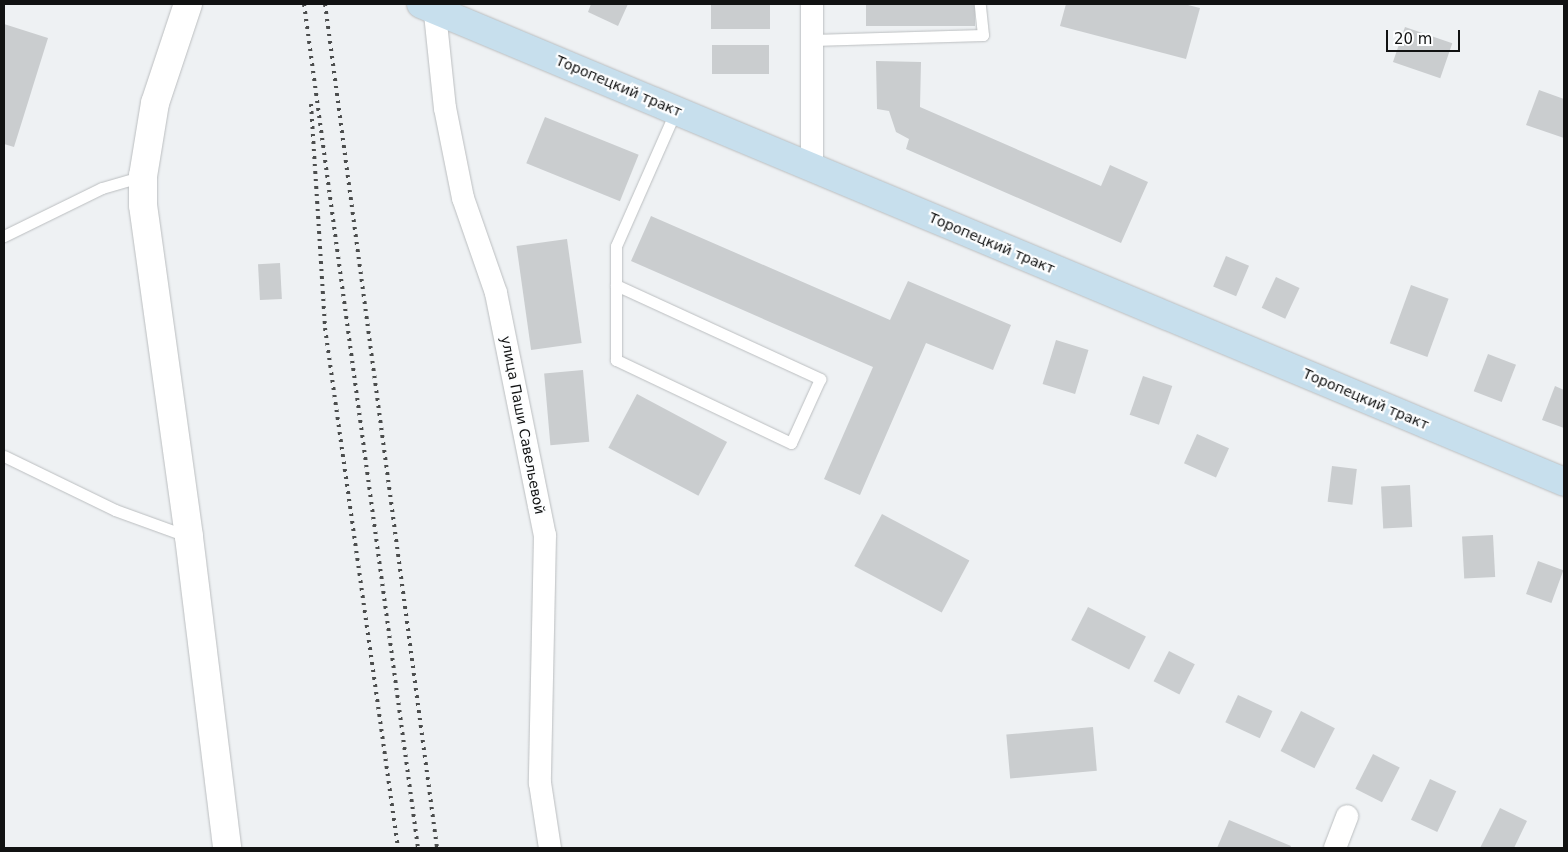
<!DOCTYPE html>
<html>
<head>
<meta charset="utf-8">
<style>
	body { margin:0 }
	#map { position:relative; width:1568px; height:852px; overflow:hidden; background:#eef1f3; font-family:"DejaVu Sans",sans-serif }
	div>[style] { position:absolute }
	.building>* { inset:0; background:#cacdcf; transform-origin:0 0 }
	.roads { filter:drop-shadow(0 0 1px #bbbec0) drop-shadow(0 0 1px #bbbec0) }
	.service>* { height:11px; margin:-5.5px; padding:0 5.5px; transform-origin:5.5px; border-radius:5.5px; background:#fff }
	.minor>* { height:22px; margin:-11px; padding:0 11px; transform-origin:11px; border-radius:11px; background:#fff }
	.tertiary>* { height:28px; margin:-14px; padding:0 14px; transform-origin:14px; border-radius:14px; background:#fff }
	.secondary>* { height:28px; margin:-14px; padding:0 14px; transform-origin:14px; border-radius:14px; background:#c7dfed }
	.rail>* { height:4px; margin-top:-2px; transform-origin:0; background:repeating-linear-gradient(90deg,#4b4d4d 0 2.5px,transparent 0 7.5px) }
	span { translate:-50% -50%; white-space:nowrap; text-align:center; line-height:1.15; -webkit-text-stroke:4.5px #fdfeff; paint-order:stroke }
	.street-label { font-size:14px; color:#111212 }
	.frame { position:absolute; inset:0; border:5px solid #111212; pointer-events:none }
	.scale { position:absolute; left:1386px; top:30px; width:74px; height:22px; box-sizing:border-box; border:2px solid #111212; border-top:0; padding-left:6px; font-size:15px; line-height:18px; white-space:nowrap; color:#111212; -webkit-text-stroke:4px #fdfeff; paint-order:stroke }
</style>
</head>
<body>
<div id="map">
	<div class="building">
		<i style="clip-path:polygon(591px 4px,628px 4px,618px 26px,588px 12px)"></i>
		<i style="left:711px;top:4px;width:59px;height:25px"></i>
		<i style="left:866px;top:4px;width:109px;height:22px"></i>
		<i style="clip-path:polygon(1066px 4px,1184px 4px,1200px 8px,1186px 59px,1060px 26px)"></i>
		<i style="clip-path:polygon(4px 24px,48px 38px,14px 147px,4px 144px)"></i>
		<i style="left:1405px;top:27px;width:50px;height:37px;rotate:19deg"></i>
		<i style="left:712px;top:45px;width:57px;height:29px"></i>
		<i style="clip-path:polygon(876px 61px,921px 62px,920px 107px,1101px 186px,1110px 165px,1148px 182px,1121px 243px,906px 149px,909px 139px,896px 132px,889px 111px,877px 109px)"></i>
		<i style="clip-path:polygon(1539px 90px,1564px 99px,1564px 138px,1526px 125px)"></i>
		<i style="left:545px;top:117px;width:101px;height:50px;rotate:22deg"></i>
		<i style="clip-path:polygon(651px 216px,890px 320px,908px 281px,1011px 325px,993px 370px,926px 343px,860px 495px,824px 479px,873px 367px,631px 261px)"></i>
		<i style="left:567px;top:239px;width:105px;height:51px;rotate:82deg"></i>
		<i style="left:1226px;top:256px;width:25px;height:33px;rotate:23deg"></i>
		<i style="left:280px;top:263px;width:36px;height:22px;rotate:87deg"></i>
		<i style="left:1276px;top:277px;width:26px;height:34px;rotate:25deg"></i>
		<i style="left:1411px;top:285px;width:40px;height:62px;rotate:20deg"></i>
		<i style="left:1056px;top:340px;width:34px;height:46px;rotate:17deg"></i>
		<i style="left:1488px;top:354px;width:30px;height:40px;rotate:21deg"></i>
		<i style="left:583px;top:370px;width:72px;height:39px;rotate:85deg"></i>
		<i style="left:1143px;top:376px;width:31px;height:41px;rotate:19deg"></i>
		<i style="clip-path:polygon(1555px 386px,1564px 390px,1564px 428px,1542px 420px)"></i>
		<i style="left:637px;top:394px;width:102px;height:61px;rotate:28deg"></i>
		<i style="left:1197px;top:434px;width:35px;height:32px;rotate:24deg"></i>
		<i style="left:1332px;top:466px;width:25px;height:36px;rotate:7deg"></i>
		<i style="left:1410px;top:485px;width:42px;height:29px;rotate:87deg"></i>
		<i style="left:882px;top:514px;width:99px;height:59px;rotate:28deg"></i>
		<i style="left:1493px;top:535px;width:42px;height:31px;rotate:87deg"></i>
		<i style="left:1538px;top:561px;width:27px;height:35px;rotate:20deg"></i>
		<i style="left:1088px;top:607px;width:65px;height:37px;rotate:27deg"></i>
		<i style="left:1169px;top:651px;width:29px;height:34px;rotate:27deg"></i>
		<i style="left:1238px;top:695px;width:38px;height:30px;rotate:25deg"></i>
		<i style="left:1301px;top:711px;width:38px;height:45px;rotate:27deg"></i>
		<i style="left:1093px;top:727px;width:44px;height:87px;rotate:85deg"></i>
		<i style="left:1373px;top:754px;width:30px;height:39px;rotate:27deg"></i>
		<i style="left:1430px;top:779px;width:29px;height:45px;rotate:25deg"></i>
		<i style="clip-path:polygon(1500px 808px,1527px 821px,1514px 848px,1480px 848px)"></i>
		<i style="clip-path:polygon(1229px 820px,1291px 846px,1290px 848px,1217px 848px)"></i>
	</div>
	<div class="roads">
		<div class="service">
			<i style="left:812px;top:40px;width:171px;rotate:-1.7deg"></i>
			<i style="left:983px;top:35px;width:31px;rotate:-96deg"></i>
			<i style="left:4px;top:236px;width:109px;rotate:-26.1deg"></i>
			<i style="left:102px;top:188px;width:43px;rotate:-16.3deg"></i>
			<i style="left:616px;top:285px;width:225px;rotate:24.7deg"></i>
			<i style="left:820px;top:379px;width:70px;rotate:114.4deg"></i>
			<i style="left:791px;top:443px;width:194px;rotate:-154.6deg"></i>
			<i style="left:616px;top:360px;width:114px;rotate:-90deg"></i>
			<i style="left:616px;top:246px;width:149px;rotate:-66.2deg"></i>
			<i style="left:4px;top:456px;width:123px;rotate:25.9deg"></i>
			<i style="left:115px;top:510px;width:77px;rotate:19.9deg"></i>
		</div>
		<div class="minor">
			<i style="left:434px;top:4px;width:105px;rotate:84deg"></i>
			<i style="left:445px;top:108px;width:92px;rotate:78.7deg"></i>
			<i style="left:463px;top:198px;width:101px;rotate:70.8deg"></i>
			<i style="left:496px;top:293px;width:247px;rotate:78.6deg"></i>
			<i style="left:545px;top:535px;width:248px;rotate:91.2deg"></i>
			<i style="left:540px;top:783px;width:66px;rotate:81.3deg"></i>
			<i style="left:812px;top:168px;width:164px;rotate:-90deg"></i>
			<i style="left:1335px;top:848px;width:34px;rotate:-69deg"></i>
		</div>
		<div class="tertiary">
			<i style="left:188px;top:4px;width:104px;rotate:108.4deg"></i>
			<i style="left:155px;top:103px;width:74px;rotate:99.3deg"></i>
			<i style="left:143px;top:176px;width:29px;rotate:90deg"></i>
			<i style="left:143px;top:205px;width:335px;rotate:82.1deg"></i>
			<i style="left:189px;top:537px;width:313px;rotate:83deg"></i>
		</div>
		<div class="secondary">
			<i style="left:421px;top:4px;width:1239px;rotate:22.69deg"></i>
		</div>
	</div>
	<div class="rail">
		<i style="left:304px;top:4px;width:852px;rotate:82.31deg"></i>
		<i style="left:325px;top:4px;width:851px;rotate:82.44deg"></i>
		<i style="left:311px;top:104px;width:224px;rotate:86.4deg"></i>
		<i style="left:325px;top:328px;width:525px;rotate:82.01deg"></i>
	</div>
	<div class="street-label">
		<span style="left:619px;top:86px;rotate:23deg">Торопецкий тракт</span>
		<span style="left:992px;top:243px;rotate:23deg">Торопецкий тракт</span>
		<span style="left:1366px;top:399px;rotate:23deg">Торопецкий тракт</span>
		<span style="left:523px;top:425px;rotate:79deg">улица Паши Савельевой</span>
	</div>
	<div class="frame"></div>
	<div class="scale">20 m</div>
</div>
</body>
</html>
